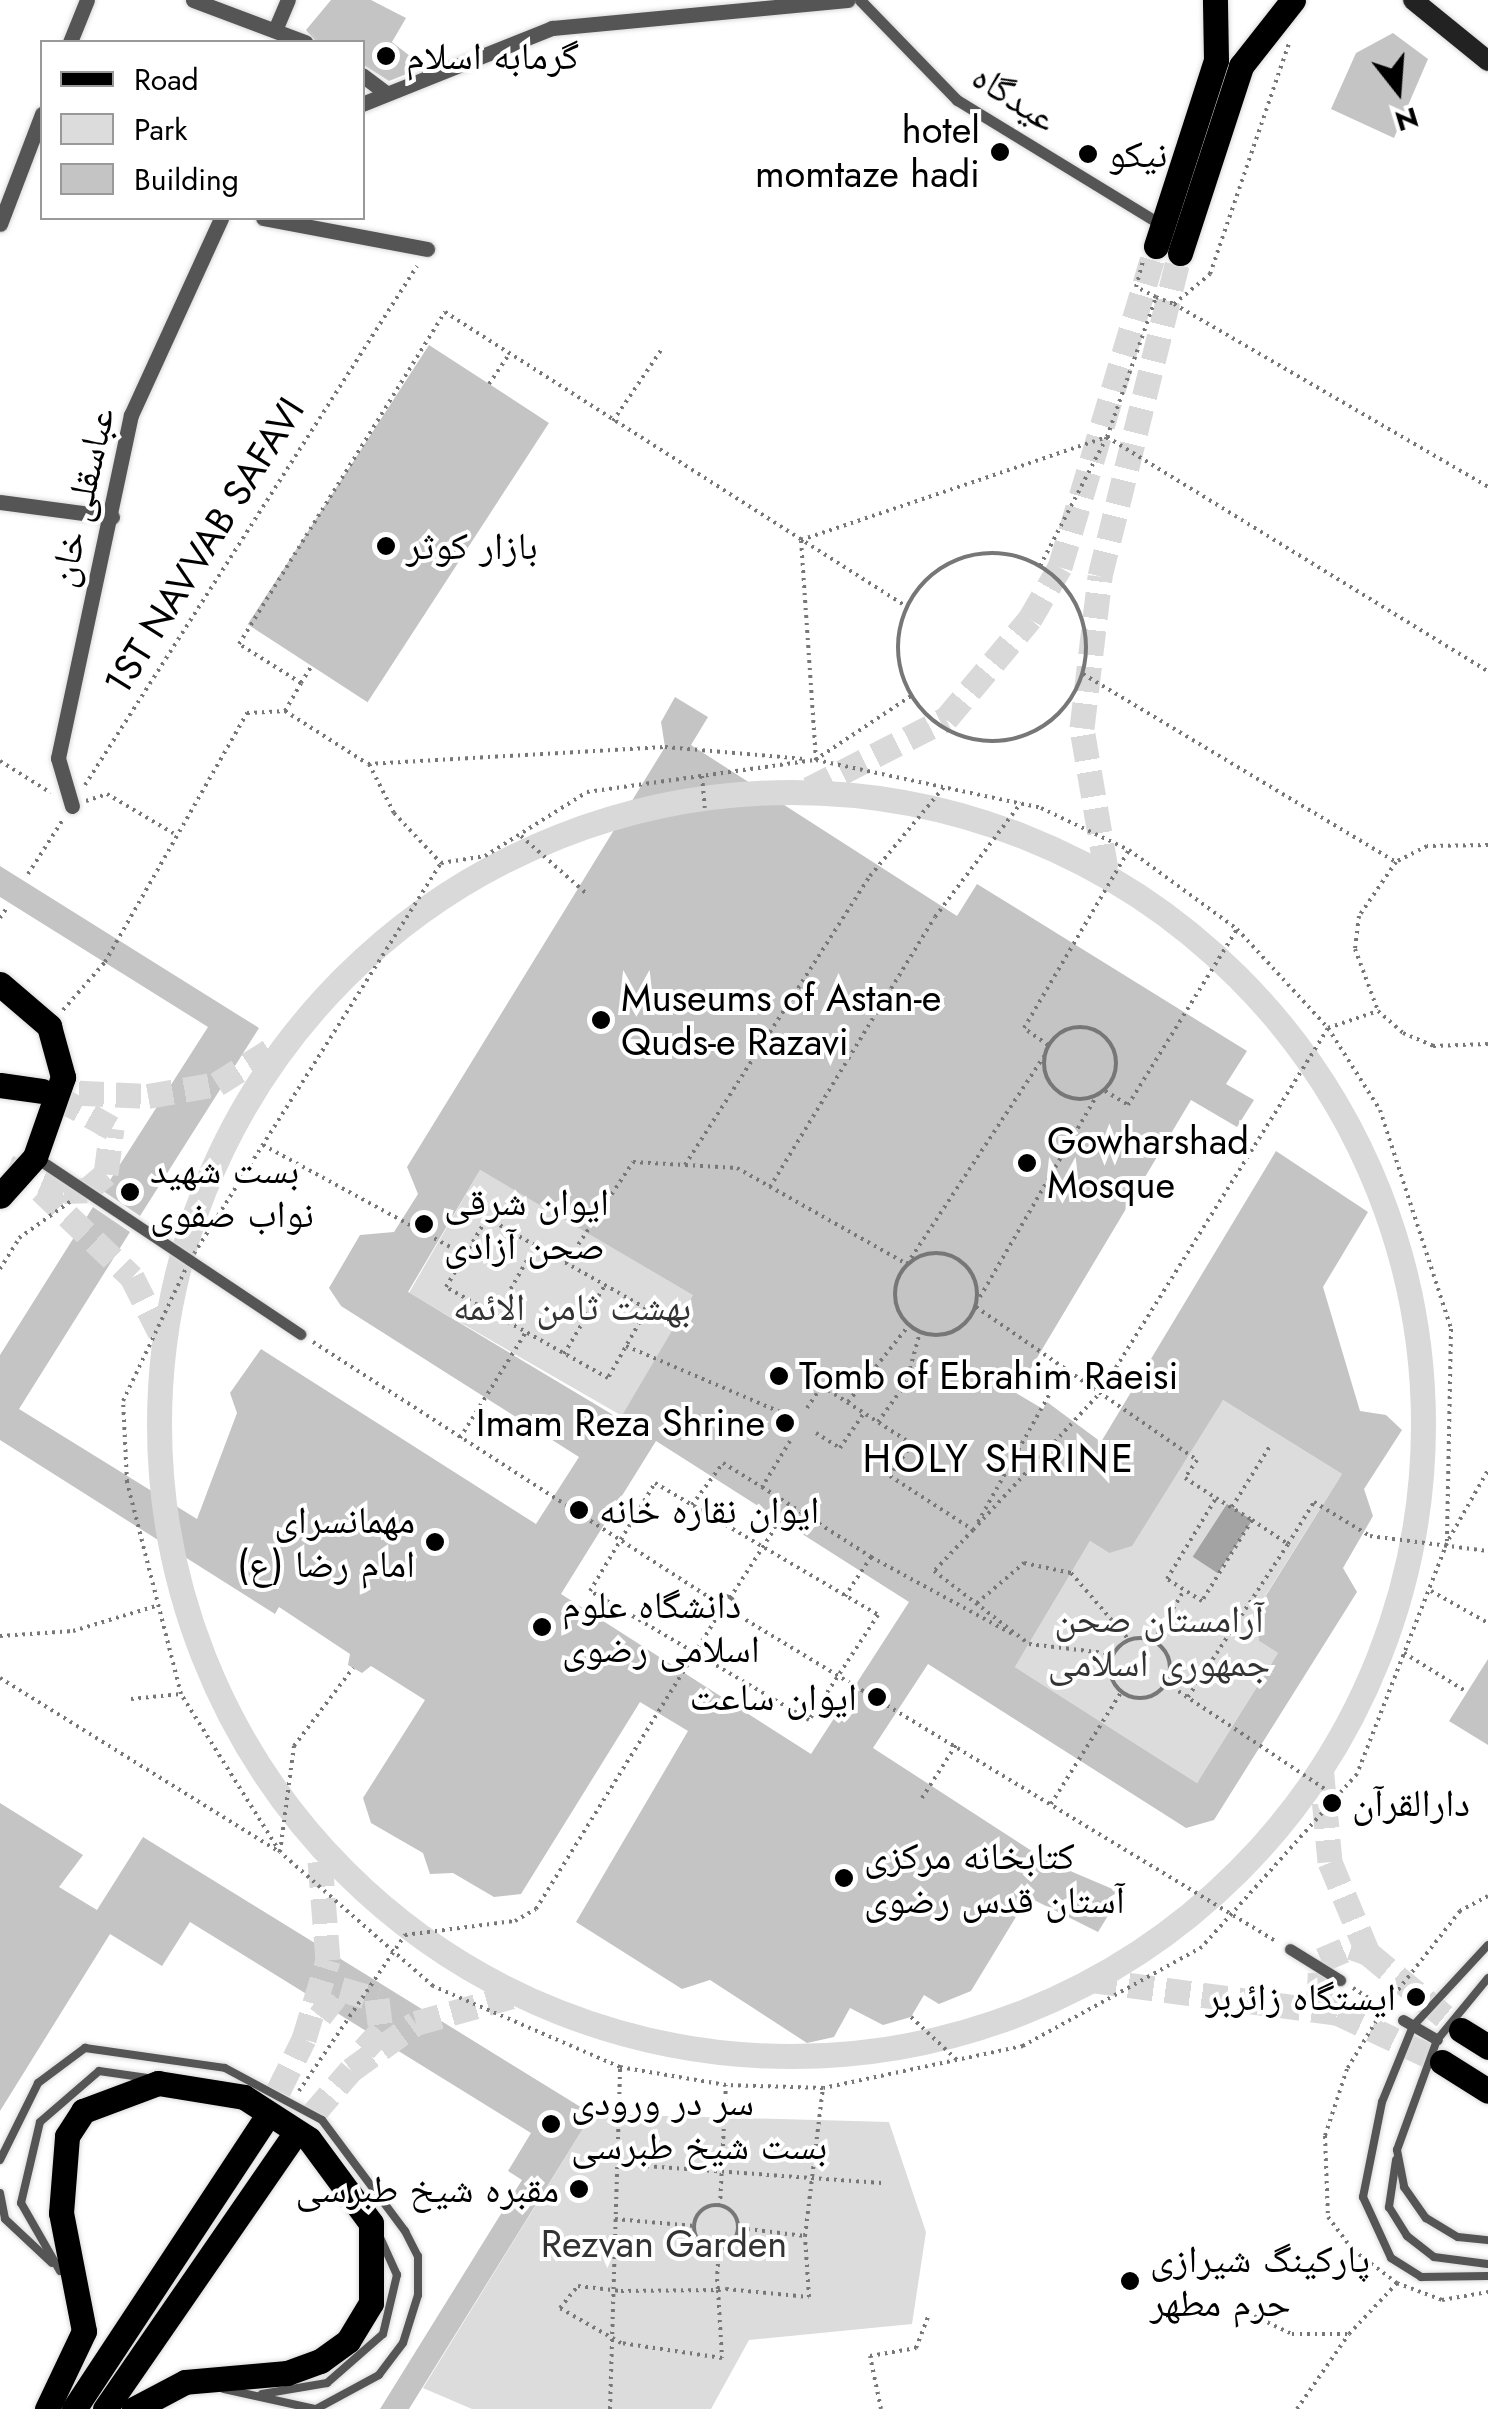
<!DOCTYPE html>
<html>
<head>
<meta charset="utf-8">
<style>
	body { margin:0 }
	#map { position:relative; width:1488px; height:2409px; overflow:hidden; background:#fff; font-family:Jost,"Noto Naskh Arabic",sans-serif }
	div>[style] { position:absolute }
	.green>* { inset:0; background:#dcdcdc; transform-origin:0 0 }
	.water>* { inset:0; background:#a3a3a3; transform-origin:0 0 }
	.building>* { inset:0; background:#c4c4c4; transform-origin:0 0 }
	.primary-tunnel>* { height:25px; margin-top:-12.5px; transform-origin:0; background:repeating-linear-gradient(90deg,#d9d9d9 0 25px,transparent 0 37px) }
	.primary-tunnel>.ring { margin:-12.5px; padding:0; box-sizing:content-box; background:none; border:25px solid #d9d9d9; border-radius:50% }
	.path>* { height:4px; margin-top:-2px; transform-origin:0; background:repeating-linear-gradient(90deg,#777 0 2.5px,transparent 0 7.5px) }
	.path>.ring { margin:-2px; padding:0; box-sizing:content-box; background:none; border:4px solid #777; border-radius:50% }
	.roads { filter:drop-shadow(0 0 2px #dbdbdb) drop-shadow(0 0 2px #dbdbdb) }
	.service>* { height:8px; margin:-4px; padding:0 4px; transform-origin:4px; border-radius:4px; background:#555 }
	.pedestrian>* { height:11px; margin:-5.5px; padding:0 5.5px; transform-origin:5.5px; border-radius:5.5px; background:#555 }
	.minor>* { height:15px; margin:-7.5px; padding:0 7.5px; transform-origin:7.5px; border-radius:7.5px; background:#555 }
	.secondary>* { height:20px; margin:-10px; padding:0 10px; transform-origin:10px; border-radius:10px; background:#222 }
	.primary>* { height:25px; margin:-12.5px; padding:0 12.5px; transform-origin:12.5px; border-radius:12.5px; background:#000 }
	.dots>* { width:28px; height:28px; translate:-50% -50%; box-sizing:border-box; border:5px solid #fff; border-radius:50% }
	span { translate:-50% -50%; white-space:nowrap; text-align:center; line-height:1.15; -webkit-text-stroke:8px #fff; paint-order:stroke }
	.poi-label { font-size:38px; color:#000 }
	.left { translate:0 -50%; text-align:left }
	.right { translate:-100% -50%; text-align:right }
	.street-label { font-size:38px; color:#000 }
	.park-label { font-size:38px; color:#333 }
	.neighbourhood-label { font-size:40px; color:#000; letter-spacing:2.5px }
	.legend { position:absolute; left:40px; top:40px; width:325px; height:180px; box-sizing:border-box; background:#fff; border:2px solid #999; margin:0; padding:12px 18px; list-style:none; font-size:30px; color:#000 }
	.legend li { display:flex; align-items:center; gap:20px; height:50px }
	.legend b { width:50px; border:2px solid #999 }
	.north { position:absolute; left:1348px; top:40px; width:100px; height:100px; -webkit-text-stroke:8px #fff; paint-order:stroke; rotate:163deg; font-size:28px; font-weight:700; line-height:40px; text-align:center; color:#000 }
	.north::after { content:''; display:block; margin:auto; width:35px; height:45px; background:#000; clip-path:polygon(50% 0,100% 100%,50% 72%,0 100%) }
</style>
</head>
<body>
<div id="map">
	<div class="green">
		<i style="left:480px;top:1170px;width:247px;height:142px;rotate:30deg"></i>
		<i style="clip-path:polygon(1223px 1400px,1342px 1474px,1255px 1612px,1259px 1641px,1278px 1653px,1197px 1783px,1015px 1667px,1090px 1541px,1109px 1553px)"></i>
		<i style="clip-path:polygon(592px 2114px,889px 2122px,926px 2232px,912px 2324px,749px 2340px,711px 2409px,472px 2409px,423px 2388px)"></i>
	</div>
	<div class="water">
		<i style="left:1227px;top:1504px;width:30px;height:63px;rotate:33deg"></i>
	</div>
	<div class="building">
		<i style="clip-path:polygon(331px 0,371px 0,406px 18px,392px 42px,424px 67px,389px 81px,362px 64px,362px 42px,316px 42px,306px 30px)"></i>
		<i style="clip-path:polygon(1393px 33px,1428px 59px,1394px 138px,1331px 109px,1356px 53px)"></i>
		<i style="left:429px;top:345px;width:143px;height:333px;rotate:33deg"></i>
		<i style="clip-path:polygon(evenodd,675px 697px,708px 717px,691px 745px,957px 916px,977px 884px,1247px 1051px,1226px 1084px,1254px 1100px,1237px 1127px,1191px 1100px,1016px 1393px,1043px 1409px,1047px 1402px,1101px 1442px,1276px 1151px,1368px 1212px,1323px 1287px,1360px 1411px,1386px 1415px,1402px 1430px,1364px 1489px,1373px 1516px,1343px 1568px,1357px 1592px,1214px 1820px,1186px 1828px,928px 1664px,873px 1748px,1049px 1862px,1122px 1893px,1098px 1932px,1028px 1897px,971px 1991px,939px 2004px,924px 1995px,911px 2017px,883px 2025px,850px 2008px,834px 2037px,807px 2043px,710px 1980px,682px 1989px,576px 1922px,688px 1731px,640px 1702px,521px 1894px,494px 1897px,453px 1873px,430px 1874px,423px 1853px,371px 1823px,363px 1798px,425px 1700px,371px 1666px,362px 1673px,348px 1665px,350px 1654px,279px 1607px,275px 1614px,0 1440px,0 1355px,93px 1207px,130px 1232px,19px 1409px,197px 1519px,237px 1413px,230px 1393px,261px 1349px,536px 1524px,579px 1457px,341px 1306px,329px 1288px,360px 1235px,394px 1232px,418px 1194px,407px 1167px,665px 747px,661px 722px,675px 697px,480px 1170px,693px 1295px,620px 1419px,408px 1292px,480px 1170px,675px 697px,1223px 1400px,1342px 1474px,1255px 1613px,1259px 1641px,1278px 1653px,1197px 1783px,1015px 1667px,1090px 1541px,1109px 1553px,1132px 1546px,1223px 1400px,675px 697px,656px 1441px,909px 1602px,811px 1754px,561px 1594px,656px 1441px)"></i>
		<i style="clip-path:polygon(0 866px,259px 1028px,140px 1216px,103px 1191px,208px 1027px,0 897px)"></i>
		<i style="clip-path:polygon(1488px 1659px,1488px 1745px,1449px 1721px)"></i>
		<i style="clip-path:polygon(0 1803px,83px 1855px,59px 1887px,97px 1910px,143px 1837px,592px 2114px,409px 2409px,380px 2409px,522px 2180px,508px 2171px,531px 2133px,190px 1922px,162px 1966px,110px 1934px,0 2111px)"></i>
	</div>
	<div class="primary-tunnel">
		<i style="left:809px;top:789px;width:154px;rotate:-27.1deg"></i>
		<i style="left:946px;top:719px;width:131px;rotate:-50deg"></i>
		<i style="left:1030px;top:619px;width:60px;rotate:-60deg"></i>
		<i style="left:1060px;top:567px;width:335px;rotate:-73.3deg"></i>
		<i class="ring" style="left:159px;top:792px;width:1239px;height:1239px"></i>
		<i style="left:1106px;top:869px;width:143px;rotate:-99.7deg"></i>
		<i style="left:1082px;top:728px;width:153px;rotate:-83.2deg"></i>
		<i style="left:1100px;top:576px;width:333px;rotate:-76.1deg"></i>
		<i style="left:42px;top:1091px;width:106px;rotate:2.7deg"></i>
		<i style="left:148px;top:1096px;width:70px;rotate:-9.9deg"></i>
		<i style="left:217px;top:1084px;width:73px;rotate:-32.2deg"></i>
		<i style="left:8px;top:1167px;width:61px;rotate:23.2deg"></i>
		<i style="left:64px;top:1191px;width:23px;rotate:-2deg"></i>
		<i style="left:87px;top:1190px;width:25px;rotate:-40deg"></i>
		<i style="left:106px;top:1174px;width:46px;rotate:-82.6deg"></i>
		<i style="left:112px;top:1128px;width:59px;rotate:-150.4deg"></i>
		<i style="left:41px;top:1190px;width:126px;rotate:43.7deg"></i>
		<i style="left:132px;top:1277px;width:68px;rotate:63.1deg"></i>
		<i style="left:1321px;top:1766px;width:96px;rotate:84.6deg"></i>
		<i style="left:1330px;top:1862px;width:99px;rotate:67.3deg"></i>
		<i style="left:1368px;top:1953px;width:121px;rotate:39.6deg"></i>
		<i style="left:1092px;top:1980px;width:248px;rotate:7.6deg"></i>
		<i style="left:1338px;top:2013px;width:115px;rotate:25.2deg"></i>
		<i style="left:1338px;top:2013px;width:24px;rotate:-142deg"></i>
		<i style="left:1319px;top:1998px;width:38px;rotate:-87deg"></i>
		<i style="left:1321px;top:1960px;width:33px;rotate:-23deg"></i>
		<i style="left:1351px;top:1947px;width:18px;rotate:19deg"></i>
		<i style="left:320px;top:2016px;width:34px;rotate:-52deg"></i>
		<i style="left:341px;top:1989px;width:37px;rotate:16deg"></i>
		<i style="left:377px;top:1999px;width:32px;rotate:83deg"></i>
		<i style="left:381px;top:2031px;width:25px;rotate:132deg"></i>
		<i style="left:262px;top:2124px;width:95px;rotate:-63.7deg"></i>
		<i style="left:304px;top:2039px;width:83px;rotate:-73.1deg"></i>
		<i style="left:328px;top:1960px;width:99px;rotate:-94.6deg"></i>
		<i style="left:289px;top:2142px;width:95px;rotate:-49.3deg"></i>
		<i style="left:351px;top:2070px;width:80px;rotate:-35.9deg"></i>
		<i style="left:416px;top:2023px;width:108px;rotate:-15.6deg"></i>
	</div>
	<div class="path">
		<i style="left:1156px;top:297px;width:19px;rotate:21deg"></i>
		<i style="left:1174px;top:304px;width:47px;rotate:-39.8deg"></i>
		<i style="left:1210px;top:274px;width:244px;rotate:-71.1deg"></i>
		<i style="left:1174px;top:304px;width:363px;rotate:30.2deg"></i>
		<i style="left:489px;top:384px;width:36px;rotate:-56deg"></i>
		<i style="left:613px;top:421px;width:86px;rotate:-55.9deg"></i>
		<i class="ring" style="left:898px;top:553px;width:184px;height:184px"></i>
		<i style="left:1040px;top:566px;width:145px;rotate:-62.6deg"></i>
		<i style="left:1107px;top:437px;width:148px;rotate:-70.7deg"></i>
		<i style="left:1156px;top:297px;width:22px;rotate:-153deg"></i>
		<i style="left:1136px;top:287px;width:27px;rotate:-75deg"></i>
		<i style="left:1083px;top:674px;width:365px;rotate:31deg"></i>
		<i style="left:301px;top:683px;width:22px;rotate:-58deg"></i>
		<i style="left:285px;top:711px;width:32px;rotate:-60deg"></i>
		<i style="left:301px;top:683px;width:73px;rotate:-147.8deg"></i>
		<i style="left:239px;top:644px;width:391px;rotate:-58.2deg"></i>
		<i style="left:445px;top:312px;width:548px;rotate:32.56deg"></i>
		<i style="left:815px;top:760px;width:115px;rotate:-33.7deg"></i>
		<i style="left:816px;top:760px;width:230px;rotate:12deg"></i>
		<i style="left:1041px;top:808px;width:98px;rotate:25.5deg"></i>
		<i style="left:1129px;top:850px;width:134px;rotate:36.2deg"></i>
		<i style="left:1237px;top:929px;width:134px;rotate:47.4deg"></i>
		<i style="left:1328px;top:1028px;width:97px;rotate:57.6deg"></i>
		<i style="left:1380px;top:1110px;width:230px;rotate:72deg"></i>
		<i style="left:1451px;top:1329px;width:214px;rotate:91.1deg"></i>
		<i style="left:1447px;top:1543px;width:248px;rotate:111.3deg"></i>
		<i style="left:1357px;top:1774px;width:232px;rotate:131.9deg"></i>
		<i style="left:1202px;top:1947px;width:205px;rotate:151.1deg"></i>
		<i style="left:1023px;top:2046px;width:204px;rotate:168.1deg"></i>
		<i style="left:823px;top:2088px;width:97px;rotate:-178.2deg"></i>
		<i style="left:726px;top:2085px;width:108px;rotate:-170.4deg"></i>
		<i style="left:620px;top:2067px;width:204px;rotate:-156.6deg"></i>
		<i style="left:433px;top:1986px;width:203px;rotate:-138.8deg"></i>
		<i style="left:280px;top:1852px;width:186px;rotate:-122.1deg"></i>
		<i style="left:181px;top:1694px;width:219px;rotate:-104.3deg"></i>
		<i style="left:127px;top:1482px;width:81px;rotate:-92.8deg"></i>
		<i style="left:123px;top:1401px;width:156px;rotate:-64.6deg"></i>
		<i style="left:190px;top:1260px;width:470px;rotate:-57.7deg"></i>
		<i style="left:441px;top:863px;width:45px;rotate:-9deg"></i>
		<i style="left:485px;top:856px;width:120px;rotate:-32.1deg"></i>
		<i style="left:587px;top:792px;width:231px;rotate:-8deg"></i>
		<i style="left:816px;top:760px;width:221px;rotate:-93.9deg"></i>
		<i style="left:801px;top:540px;width:323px;rotate:-18.6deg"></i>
		<i style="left:1107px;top:437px;width:447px;rotate:31.6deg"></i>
		<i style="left:0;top:761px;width:60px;rotate:32.1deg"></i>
		<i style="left:369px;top:764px;width:55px;rotate:63deg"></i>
		<i style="left:394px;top:813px;width:69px;rotate:46.8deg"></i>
		<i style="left:702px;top:776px;width:32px;rotate:85deg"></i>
		<i style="left:85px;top:785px;width:616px;rotate:-57.39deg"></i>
		<i style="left:86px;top:801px;width:22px;rotate:-18deg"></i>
		<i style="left:107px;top:794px;width:77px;rotate:30.6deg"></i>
		<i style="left:521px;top:836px;width:89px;rotate:41.4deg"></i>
		<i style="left:1488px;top:845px;width:61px;rotate:179.1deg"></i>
		<i style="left:1427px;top:846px;width:35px;rotate:153deg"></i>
		<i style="left:1396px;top:862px;width:65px;rotate:124.4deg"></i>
		<i style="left:1359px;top:916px;width:33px;rotate:97deg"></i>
		<i style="left:1355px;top:949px;width:66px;rotate:69.6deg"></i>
		<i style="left:1378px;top:1011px;width:33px;rotate:41deg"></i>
		<i style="left:1403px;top:1033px;width:33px;rotate:23deg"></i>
		<i style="left:1433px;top:1046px;width:55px;rotate:-2.1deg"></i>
		<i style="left:28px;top:874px;width:67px;rotate:-57.3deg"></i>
		<i style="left:0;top:918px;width:11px;rotate:-56deg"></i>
		<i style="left:63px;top:1010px;width:64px;rotate:-48.8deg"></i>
		<i style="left:105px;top:962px;width:287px;rotate:-60.3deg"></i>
		<i style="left:247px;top:713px;width:38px;rotate:-3deg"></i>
		<i style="left:285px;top:711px;width:98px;rotate:32.6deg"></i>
		<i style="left:368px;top:764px;width:297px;rotate:-3.3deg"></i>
		<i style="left:665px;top:747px;width:142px;rotate:4.9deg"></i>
		<i class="ring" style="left:1044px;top:1027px;width:68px;height:68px"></i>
		<i style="left:1048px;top:1045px;width:29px;rotate:-145deg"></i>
		<i style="left:1024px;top:1028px;width:207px;rotate:-59.5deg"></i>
		<i style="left:1105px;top:1091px;width:27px;rotate:31deg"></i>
		<i style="left:1128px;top:1105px;width:207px;rotate:-58.2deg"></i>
		<i style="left:263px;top:1145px;width:230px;rotate:28.6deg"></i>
		<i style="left:685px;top:1165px;width:343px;rotate:-57.4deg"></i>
		<i style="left:870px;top:876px;width:116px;rotate:-50.3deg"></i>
		<i style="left:770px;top:1187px;width:316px;rotate:-58.6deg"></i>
		<i style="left:935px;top:917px;width:143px;rotate:-53deg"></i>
		<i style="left:487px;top:1218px;width:184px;rotate:29.6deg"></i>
		<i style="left:647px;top:1309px;width:79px;rotate:119.5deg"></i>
		<i style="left:608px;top:1378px;width:186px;rotate:-150.7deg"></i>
		<i style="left:446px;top:1287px;width:80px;rotate:-59.3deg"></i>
		<i class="ring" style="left:895px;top:1253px;width:78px;height:78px"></i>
		<i style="left:566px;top:1263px;width:121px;rotate:-56.4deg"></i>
		<i style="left:633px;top:1162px;width:104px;rotate:3.3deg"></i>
		<i style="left:737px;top:1168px;width:195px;rotate:29.5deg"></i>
		<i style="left:907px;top:1264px;width:249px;rotate:-56.6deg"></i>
		<i style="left:0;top:1269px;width:36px;rotate:-58deg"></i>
		<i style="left:19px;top:1238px;width:64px;rotate:-35.4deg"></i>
		<i style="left:980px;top:1297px;width:233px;rotate:-59.9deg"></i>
		<i style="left:976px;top:1307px;width:269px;rotate:34.7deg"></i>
		<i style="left:1197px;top:1460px;width:22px;rotate:124deg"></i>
		<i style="left:1185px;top:1478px;width:37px;rotate:33deg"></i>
		<i style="left:496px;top:1315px;width:79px;rotate:-60.5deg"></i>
		<i style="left:313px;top:1342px;width:480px;rotate:32.8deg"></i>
		<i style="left:626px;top:1346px;width:173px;rotate:23.2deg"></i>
		<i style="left:564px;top:1354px;width:80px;rotate:-59.3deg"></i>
		<i style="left:848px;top:1402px;width:98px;rotate:-51.6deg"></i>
		<i style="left:807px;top:1408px;width:27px;rotate:-56deg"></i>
		<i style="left:822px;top:1386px;width:107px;rotate:32.8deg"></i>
		<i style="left:912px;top:1444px;width:39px;rotate:125deg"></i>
		<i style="left:890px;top:1476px;width:99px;rotate:33deg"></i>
		<i style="left:973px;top:1530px;width:57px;rotate:133.6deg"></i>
		<i style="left:934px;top:1571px;width:120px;rotate:37.5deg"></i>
		<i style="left:1029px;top:1644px;width:85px;rotate:6.8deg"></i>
		<i style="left:878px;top:1422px;width:48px;rotate:-54.3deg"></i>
		<i style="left:906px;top:1383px;width:53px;rotate:-74.6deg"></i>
		<i style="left:816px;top:1433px;width:28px;rotate:32deg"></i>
		<i style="left:840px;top:1448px;width:42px;rotate:-55.6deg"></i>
		<i style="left:460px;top:1438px;width:125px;rotate:-58.1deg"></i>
		<i style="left:790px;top:1441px;width:54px;rotate:121.3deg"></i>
		<i style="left:762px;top:1487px;width:130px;rotate:32.7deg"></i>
		<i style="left:871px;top:1557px;width:47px;rotate:123.7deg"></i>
		<i style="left:655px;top:1483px;width:259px;rotate:30.6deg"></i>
		<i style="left:878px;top:1615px;width:126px;rotate:123.3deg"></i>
		<i style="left:809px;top:1720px;width:254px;rotate:-149.5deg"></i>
		<i style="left:590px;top:1591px;width:126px;rotate:-59deg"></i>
		<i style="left:692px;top:1505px;width:52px;rotate:-53.6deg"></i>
		<i style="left:723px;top:1463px;width:46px;rotate:31.6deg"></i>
		<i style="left:1232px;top:1507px;width:72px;rotate:-58.1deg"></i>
		<i style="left:1252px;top:1520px;width:95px;rotate:121.7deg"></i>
		<i style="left:1202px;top:1601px;width:41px;rotate:-147.8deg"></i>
		<i style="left:1167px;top:1579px;width:95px;rotate:-58.8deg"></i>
		<i style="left:1216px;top:1498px;width:42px;rotate:31.4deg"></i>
		<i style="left:1252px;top:1520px;width:43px;rotate:33.7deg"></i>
		<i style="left:1288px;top:1544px;width:49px;rotate:-58.2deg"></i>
		<i style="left:1314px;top:1502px;width:66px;rotate:31.3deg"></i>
		<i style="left:1370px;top:1536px;width:119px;rotate:7.2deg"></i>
		<i style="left:978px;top:1522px;width:174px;rotate:-60.8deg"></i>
		<i style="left:973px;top:1530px;width:187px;rotate:-47.2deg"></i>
		<i style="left:1100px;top:1393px;width:430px;rotate:-58deg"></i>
		<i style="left:1328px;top:1028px;width:53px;rotate:-18.8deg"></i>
		<i style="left:1449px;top:1539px;width:79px;rotate:-60.5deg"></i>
		<i style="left:871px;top:1557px;width:165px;rotate:28.6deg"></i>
		<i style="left:1431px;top:1591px;width:65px;rotate:29.3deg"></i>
		<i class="ring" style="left:715px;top:1596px;width:16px;height:16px"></i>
		<i style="left:730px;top:1598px;width:111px;rotate:-57.2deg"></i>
		<i style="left:977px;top:1603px;width:62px;rotate:-40.4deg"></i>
		<i style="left:1024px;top:1563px;width:48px;rotate:12deg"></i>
		<i style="left:1071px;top:1573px;width:89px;rotate:49.1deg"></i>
		<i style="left:733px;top:1612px;width:636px;rotate:31.24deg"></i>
		<i style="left:0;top:1636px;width:73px;rotate:-3.9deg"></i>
		<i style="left:73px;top:1631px;width:87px;rotate:-16.8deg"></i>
		<i class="ring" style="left:1110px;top:1638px;width:56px;height:56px"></i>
		<i style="left:1154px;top:1641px;width:59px;rotate:-59.5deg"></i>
		<i style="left:1404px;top:1653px;width:74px;rotate:31.8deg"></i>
		<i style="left:0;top:1678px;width:330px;rotate:31.9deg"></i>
		<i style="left:280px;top:1852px;width:107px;rotate:-82.5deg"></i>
		<i style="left:294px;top:1746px;width:98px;rotate:-52.9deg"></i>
		<i style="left:1166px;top:1683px;width:206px;rotate:33.7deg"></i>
		<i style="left:1188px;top:1697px;width:183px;rotate:-56.8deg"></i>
		<i style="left:131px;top:1699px;width:50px;rotate:-5.7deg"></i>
		<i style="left:922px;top:1798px;width:63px;rotate:-57.3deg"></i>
		<i style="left:1051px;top:1804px;width:133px;rotate:-57.9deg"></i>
		<i style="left:1488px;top:1896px;width:32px;rotate:152deg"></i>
		<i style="left:1460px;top:1911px;width:123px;rotate:128.1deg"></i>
		<i style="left:1384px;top:2008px;width:71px;rotate:121.2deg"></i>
		<i style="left:1347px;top:2069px;width:71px;rotate:108.2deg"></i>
		<i style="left:1325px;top:2136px;width:81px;rotate:87.9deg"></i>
		<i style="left:1328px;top:2217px;width:41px;rotate:52.9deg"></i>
		<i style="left:1353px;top:2250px;width:55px;rotate:36.9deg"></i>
		<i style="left:1397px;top:2283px;width:48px;rotate:20.7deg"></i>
		<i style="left:1442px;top:2300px;width:47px;rotate:-9.9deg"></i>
		<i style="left:1353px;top:1988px;width:40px;rotate:32.9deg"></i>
		<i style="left:911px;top:2017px;width:63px;rotate:43.1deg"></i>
		<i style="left:299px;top:2091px;width:189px;rotate:-55.8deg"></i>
		<i style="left:405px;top:1935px;width:111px;rotate:-7.3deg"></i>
		<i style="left:515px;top:1921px;width:24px;rotate:-30deg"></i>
		<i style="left:536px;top:1909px;width:347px;rotate:-58.2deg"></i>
		<i style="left:617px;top:2164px;width:265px;rotate:4.1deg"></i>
		<i class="ring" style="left:694px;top:2205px;width:40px;height:40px"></i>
		<i style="left:720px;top:2206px;width:121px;rotate:-87.2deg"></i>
		<i style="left:615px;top:2219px;width:80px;rotate:5deg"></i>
		<i style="left:740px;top:2228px;width:65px;rotate:7deg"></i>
		<i style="left:719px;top:2249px;width:30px;rotate:94deg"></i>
		<i style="left:717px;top:2279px;width:11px;rotate:85deg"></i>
		<i style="left:718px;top:2290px;width:68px;rotate:86.6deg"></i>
		<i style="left:722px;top:2358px;width:102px;rotate:-171.6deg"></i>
		<i style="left:621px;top:2343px;width:70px;rotate:-150.2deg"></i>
		<i style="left:560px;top:2308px;width:28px;rotate:-51deg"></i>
		<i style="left:578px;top:2286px;width:43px;rotate:6.6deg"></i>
		<i style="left:621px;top:2291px;width:97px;rotate:-0.6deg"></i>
		<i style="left:718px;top:2290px;width:8px;rotate:-7deg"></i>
		<i style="left:726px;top:2289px;width:83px;rotate:5.5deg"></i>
		<i style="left:809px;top:2297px;width:61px;rotate:-93.8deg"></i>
		<i style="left:805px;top:2236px;width:149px;rotate:-83.1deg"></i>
		<i style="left:1254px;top:2316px;width:42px;rotate:25.3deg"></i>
		<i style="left:1292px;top:2334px;width:57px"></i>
		<i style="left:1349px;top:2334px;width:70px;rotate:-46.7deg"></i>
		<i style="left:610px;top:2409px;width:342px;rotate:-88.3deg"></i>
		<i style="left:881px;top:2409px;width:54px;rotate:-101.7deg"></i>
		<i style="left:870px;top:2356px;width:47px;rotate:-9.9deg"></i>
		<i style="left:916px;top:2348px;width:34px;rotate:-69deg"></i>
		<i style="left:1297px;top:2409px;width:91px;rotate:-55.3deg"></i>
	</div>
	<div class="roads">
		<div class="service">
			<i style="left:1488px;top:1945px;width:110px;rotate:132.8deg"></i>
			<i style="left:1413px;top:2026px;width:82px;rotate:112.2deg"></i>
			<i style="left:1382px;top:2102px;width:97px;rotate:101.3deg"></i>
			<i style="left:1363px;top:2197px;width:67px;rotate:65.3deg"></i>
			<i style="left:1391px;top:2258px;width:36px;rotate:32deg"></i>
			<i style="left:1421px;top:2277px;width:67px;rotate:-0.9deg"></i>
			<i style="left:1488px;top:1978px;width:80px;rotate:129.4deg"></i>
			<i style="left:1437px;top:2040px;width:117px;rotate:110deg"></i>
			<i style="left:1397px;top:2150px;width:38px;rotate:79deg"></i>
			<i style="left:1404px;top:2187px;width:38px;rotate:55deg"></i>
			<i style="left:1426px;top:2218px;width:37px;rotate:31deg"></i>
			<i style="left:1458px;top:2237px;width:30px;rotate:6deg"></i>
			<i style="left:0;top:2160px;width:86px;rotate:-63.7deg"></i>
			<i style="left:38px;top:2083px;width:59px;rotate:-36.7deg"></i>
			<i style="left:85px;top:2048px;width:141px;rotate:8.1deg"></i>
			<i style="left:225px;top:2068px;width:110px;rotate:28.2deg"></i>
			<i style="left:322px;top:2120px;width:139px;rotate:53.2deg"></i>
			<i style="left:405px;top:2231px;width:28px;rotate:63deg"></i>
			<i style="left:418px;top:2256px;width:39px;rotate:90deg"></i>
			<i style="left:418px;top:2295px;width:50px;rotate:107.4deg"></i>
			<i style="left:403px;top:2343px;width:40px;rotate:127deg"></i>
			<i style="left:379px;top:2375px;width:72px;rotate:151.6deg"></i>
			<i style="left:1396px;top:2160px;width:48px;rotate:98.5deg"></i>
			<i style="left:1389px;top:2207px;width:34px;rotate:58deg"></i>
			<i style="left:1407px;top:2236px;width:34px;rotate:38deg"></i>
			<i style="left:1434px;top:2257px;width:54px;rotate:7.4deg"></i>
			<i style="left:0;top:2193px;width:26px;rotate:79deg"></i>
			<i style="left:5px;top:2219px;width:64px;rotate:43.1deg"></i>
			<i style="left:60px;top:2271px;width:78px;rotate:-119.8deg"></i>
			<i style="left:21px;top:2203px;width:83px;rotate:-76.8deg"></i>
			<i style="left:40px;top:2122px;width:78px;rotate:-40.8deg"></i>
			<i style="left:99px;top:2071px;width:49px;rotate:8.3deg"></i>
			<i style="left:224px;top:2389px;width:93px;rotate:12.4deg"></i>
			<i style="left:262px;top:2394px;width:66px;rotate:-9.6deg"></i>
			<i style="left:327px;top:2383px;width:74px;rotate:-41.2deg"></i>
			<i style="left:383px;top:2334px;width:61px;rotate:-76.7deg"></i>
			<i style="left:397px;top:2275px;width:46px;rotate:-114.3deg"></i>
		</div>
		<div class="pedestrian">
			<i style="left:860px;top:0;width:139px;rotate:45.9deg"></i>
			<i style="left:957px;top:100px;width:232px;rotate:31.4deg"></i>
			<i style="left:35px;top:1157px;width:319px;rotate:33.7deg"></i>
			<i style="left:1290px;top:1949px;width:59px;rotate:31.8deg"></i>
			<i style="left:1403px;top:2020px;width:39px;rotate:30deg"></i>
		</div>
		<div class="minor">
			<i style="left:193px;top:0;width:120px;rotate:20.6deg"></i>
			<i style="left:275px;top:30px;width:33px;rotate:-67deg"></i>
			<i style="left:70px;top:42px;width:45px;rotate:-68deg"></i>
			<i style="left:362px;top:75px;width:30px;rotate:37deg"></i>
			<i style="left:362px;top:104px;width:205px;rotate:-21.8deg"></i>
			<i style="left:552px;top:28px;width:297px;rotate:-5.4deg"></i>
			<i style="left:263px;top:218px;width:167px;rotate:10.7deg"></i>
			<i style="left:0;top:224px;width:118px;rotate:-69.1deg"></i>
			<i style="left:0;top:502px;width:113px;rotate:7.6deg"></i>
			<i style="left:72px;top:806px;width:50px;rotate:-106.3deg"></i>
			<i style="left:58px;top:758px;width:351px;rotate:-78deg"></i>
			<i style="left:131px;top:415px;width:217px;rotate:-65.4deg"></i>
		</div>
		<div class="secondary">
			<i style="left:1413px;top:0;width:97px;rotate:39.1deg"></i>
		</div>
		<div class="primary">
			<i style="left:1156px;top:246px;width:195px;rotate:-72.1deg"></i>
			<i style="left:1216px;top:60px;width:60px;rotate:-91deg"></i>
			<i style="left:1180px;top:253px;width:197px;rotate:-71.9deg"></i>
			<i style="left:1241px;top:66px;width:84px;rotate:-51.8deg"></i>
			<i style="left:0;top:984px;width:65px;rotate:40.6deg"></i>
			<i style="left:49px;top:1026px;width:53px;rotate:74.6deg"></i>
			<i style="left:63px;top:1077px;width:85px;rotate:109.3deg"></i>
			<i style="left:35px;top:1157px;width:52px;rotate:131.9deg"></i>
			<i style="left:0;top:1085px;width:42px;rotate:8.1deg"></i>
			<i style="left:1461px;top:2030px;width:32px;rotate:32deg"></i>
			<i style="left:1442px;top:2062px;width:54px;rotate:32.2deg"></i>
			<i style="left:47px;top:2409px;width:86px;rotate:-64.6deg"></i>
			<i style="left:84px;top:2331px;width:120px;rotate:-101deg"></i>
			<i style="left:61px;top:2213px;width:77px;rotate:-85.5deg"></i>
			<i style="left:67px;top:2136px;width:30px;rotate:-57deg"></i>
			<i style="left:83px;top:2111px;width:80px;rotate:-20.5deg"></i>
			<i style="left:158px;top:2083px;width:87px;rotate:9.2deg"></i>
			<i style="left:244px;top:2097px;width:77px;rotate:32.9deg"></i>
			<i style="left:309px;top:2139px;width:104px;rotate:53.6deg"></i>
			<i style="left:371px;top:2223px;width:80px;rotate:90deg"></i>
			<i style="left:371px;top:2303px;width:44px;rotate:121.2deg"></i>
			<i style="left:348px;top:2341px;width:34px;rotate:144deg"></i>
			<i style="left:320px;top:2361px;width:35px;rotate:160deg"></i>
			<i style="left:287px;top:2373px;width:102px;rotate:175deg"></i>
			<i style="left:185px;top:2382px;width:58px;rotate:152.1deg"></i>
			<i style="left:74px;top:2409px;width:341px;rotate:-56.6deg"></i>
			<i style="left:105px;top:2409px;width:324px;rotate:-55.4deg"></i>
		</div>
	</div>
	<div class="dots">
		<i style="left:386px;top:56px;background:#000"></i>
		<i style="left:1000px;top:152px;background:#000"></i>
		<i style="left:1088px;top:154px;background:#000"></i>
		<i style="left:386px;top:546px;background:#000"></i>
		<i style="left:601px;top:1020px;background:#000"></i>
		<i style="left:1027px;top:1163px;background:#000"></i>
		<i style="left:130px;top:1192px;background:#000"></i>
		<i style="left:424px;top:1224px;background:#000"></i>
		<i style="left:779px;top:1376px;background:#000"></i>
		<i style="left:785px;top:1423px;background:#000"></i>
		<i style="left:579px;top:1510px;background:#000"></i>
		<i style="left:435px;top:1542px;background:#000"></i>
		<i style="left:542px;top:1627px;background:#000"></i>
		<i style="left:877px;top:1697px;background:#000"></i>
		<i style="left:1332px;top:1803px;background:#000"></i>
		<i style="left:844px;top:1878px;background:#000"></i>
		<i style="left:1416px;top:1997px;background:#000"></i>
		<i style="left:551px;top:2124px;background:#000"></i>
		<i style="left:579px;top:2189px;background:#000"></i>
		<i style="left:1130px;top:2281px;background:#000"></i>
	</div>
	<div class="poi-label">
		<span class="left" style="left:406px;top:56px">گرمابه اسلام</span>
		<span class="right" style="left:980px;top:152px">hotel<br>momtaze hadi</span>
		<span class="left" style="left:1108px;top:154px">نیکو</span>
		<span class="left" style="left:406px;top:546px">بازار كوثر</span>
		<span class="left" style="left:621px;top:1020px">Museums of Astan-e<br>Quds-e Razavi</span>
		<span class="left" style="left:1047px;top:1163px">Gowharshad<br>Mosque</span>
		<span class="left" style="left:150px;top:1192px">بست شهید<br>نواب صفوی</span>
		<span class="left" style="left:444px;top:1224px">ایوان شرقی<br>صحن آزادی</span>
		<span class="left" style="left:799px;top:1376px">Tomb of Ebrahim Raeisi</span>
		<span class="right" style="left:765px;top:1423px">Imam Reza Shrine</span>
		<span class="left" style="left:599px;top:1510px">ایوان نقاره خانه</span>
		<span class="right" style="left:415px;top:1542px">مهمانسرای<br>امام رضا (ع)</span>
		<span class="left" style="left:562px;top:1627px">دانشگاه علوم<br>اسلامی رضوی</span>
		<span class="right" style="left:857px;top:1697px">ایوان ساعت</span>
		<span class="left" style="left:1352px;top:1803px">دارالقرآن</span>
		<span class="left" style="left:864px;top:1878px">کتابخانه مرکزی<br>آستان قدس رضوی</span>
		<span class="right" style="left:1396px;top:1997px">ایستگاه زائربر</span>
		<span class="left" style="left:571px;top:2124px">سر در ورودی<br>بست شیخ طبرسی</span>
		<span class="right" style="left:559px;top:2189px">مقبره شیخ طبرسی</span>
		<span class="left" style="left:1150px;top:2281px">پارکینگ شیرازی<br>حرم مطهر</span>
	</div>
	<div class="street-label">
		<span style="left:1015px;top:97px;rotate:33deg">عیدگاه</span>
		<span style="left:81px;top:497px;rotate:-77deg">عباسقلی خان</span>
		<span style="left:204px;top:546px;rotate:-58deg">1ST NAVVAB SAFAVI</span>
	</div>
	<div class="park-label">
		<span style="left:572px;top:1307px">بهشت ثامن الائمه</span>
		<span style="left:1159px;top:1641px">آرامستان صحن<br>جمهوری اسلامی</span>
		<span style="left:664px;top:2244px">Rezvan Garden</span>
	</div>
	<div class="neighbourhood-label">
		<span style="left:999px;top:1458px">HOLY SHRINE</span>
	</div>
	<ul class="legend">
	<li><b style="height:12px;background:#000"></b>Road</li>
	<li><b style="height:28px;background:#dcdcdc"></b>Park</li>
	<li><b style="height:28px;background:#c4c4c4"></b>Building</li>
	</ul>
	<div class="north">N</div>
</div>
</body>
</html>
